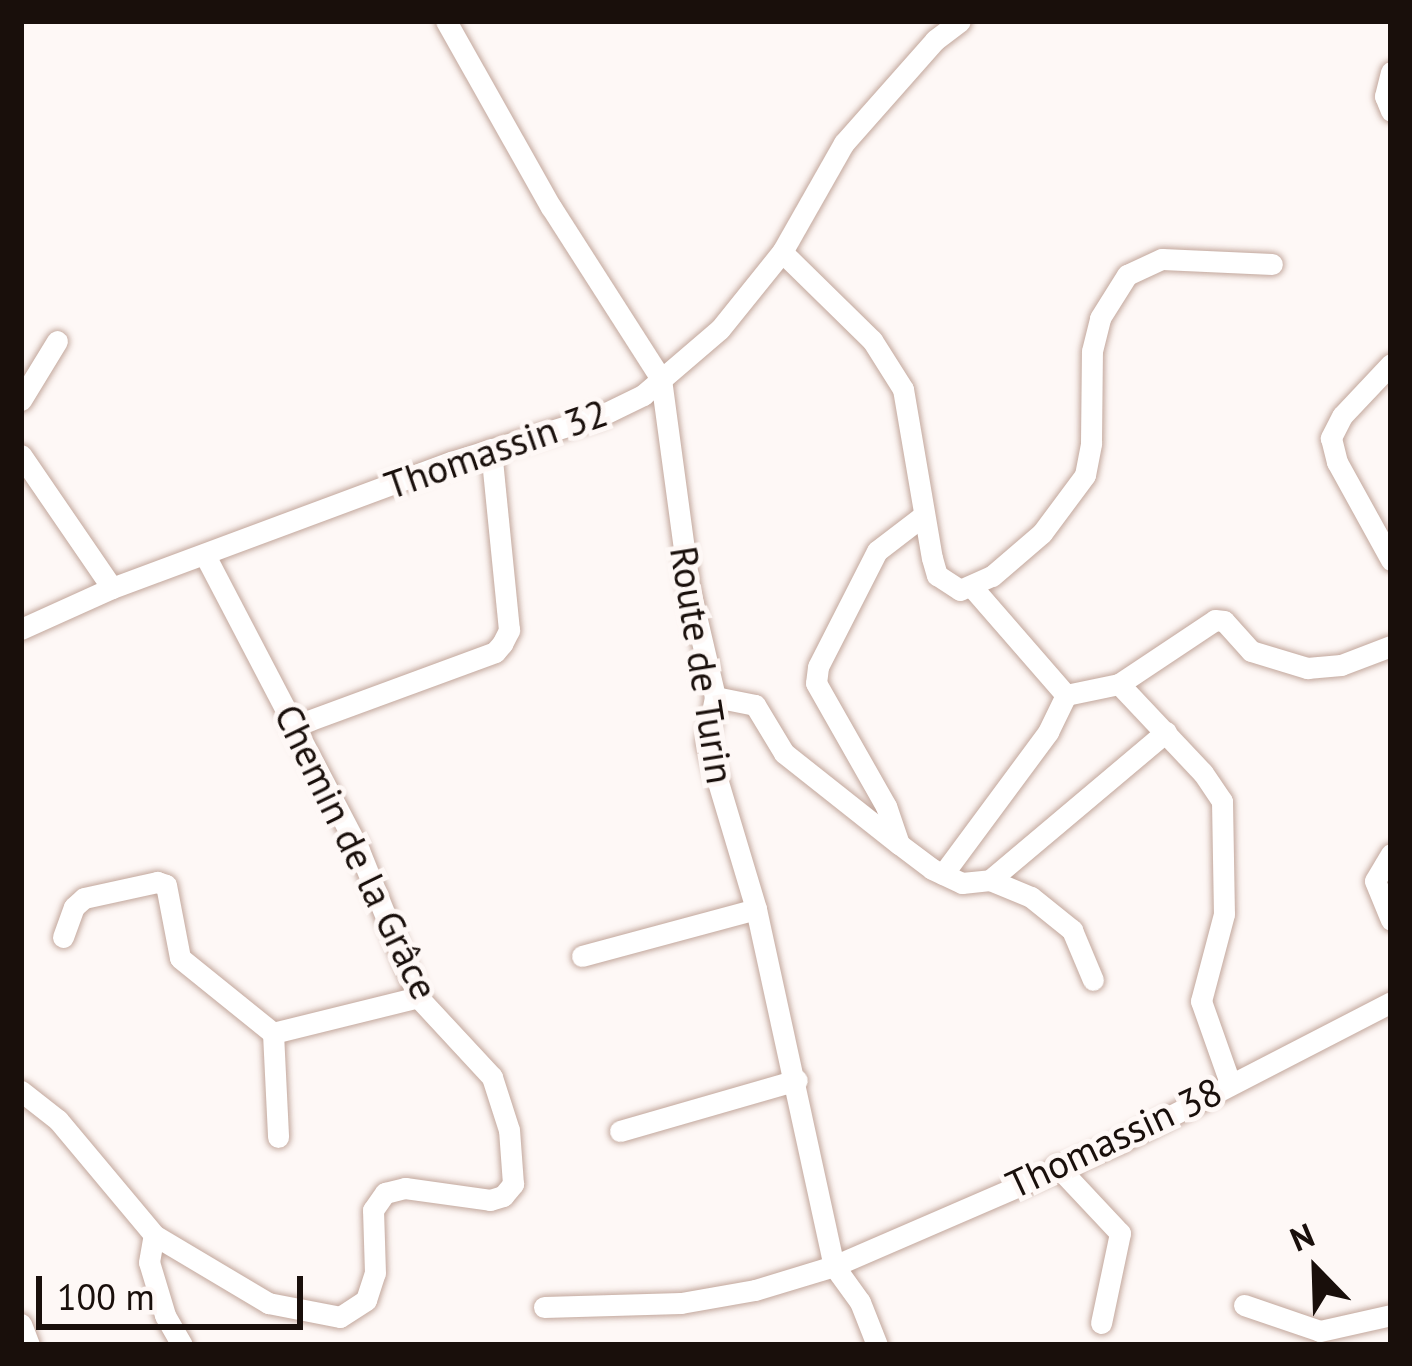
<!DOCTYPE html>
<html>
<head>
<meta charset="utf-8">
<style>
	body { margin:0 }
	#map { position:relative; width:1412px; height:1366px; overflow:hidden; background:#fef8f6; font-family:"PT Sans",sans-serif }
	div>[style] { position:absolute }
	.roads { filter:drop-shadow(0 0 3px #c2a79c) drop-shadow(0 0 3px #c2a79c) }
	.street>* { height:21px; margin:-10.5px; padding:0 10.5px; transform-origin:10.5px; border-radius:10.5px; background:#fff }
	span { translate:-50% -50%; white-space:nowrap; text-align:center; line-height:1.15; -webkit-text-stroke:10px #fef8f6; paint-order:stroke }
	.street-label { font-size:39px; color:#190f0b }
	.frame { position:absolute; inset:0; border:24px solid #190f0b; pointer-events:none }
	.north { position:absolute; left:1256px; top:1210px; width:120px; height:120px; -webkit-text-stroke:9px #fef8f6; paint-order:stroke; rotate:337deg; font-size:33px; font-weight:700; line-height:48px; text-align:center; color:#190f0b }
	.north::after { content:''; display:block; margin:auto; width:42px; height:54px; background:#190f0b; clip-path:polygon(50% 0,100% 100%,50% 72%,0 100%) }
	.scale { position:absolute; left:36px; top:1276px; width:267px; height:54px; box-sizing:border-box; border:6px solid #190f0b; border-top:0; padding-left:15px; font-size:36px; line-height:42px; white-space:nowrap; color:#190f0b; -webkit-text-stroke:9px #fef8f6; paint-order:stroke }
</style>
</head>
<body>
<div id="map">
	<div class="roads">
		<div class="street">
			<i style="left:446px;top:21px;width:214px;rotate:60.6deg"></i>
			<i style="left:551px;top:207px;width:204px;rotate:57.4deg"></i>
			<i style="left:661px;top:379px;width:209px;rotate:82.3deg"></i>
			<i style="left:689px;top:586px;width:114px;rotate:76.8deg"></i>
			<i style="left:715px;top:697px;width:46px;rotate:101.3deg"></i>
			<i style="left:706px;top:742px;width:174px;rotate:73.3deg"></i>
			<i style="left:756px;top:909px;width:365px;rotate:77.7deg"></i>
			<i style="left:834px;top:1266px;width:44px;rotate:54.2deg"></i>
			<i style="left:860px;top:1302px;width:46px;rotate:68.4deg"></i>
			<i style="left:1391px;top:72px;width:25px;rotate:104deg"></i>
			<i style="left:1385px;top:96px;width:16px;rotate:68deg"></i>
			<i style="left:782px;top:252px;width:126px;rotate:44.4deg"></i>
			<i style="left:872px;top:340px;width:58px;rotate:57.7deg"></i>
			<i style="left:903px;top:389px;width:171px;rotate:80.3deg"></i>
			<i style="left:932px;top:558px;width:18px;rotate:74deg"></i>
			<i style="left:937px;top:575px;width:27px;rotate:33deg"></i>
			<i style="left:960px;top:590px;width:35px;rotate:-24deg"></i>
			<i style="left:992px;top:576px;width:66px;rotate:-40.7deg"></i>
			<i style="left:1042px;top:533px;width:72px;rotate:-53.4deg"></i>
			<i style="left:1085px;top:475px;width:33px;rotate:-79deg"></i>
			<i style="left:1091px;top:443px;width:92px;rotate:-89.4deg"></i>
			<i style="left:1092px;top:351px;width:34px;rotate:-76deg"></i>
			<i style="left:1100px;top:318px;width:51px;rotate:-57.9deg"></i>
			<i style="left:1127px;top:275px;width:38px;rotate:-25deg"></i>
			<i style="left:1162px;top:259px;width:110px;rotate:2.6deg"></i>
			<i style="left:1391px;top:364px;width:71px;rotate:133.3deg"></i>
			<i style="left:1342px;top:416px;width:25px;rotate:117deg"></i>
			<i style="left:1331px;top:438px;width:25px;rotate:76deg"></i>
			<i style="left:1337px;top:462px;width:112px;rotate:61.1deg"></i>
			<i style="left:21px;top:400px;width:69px;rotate:-58.6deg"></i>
			<i style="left:21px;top:455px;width:161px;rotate:55.6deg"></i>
			<i style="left:924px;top:515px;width:59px;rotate:142.5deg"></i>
			<i style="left:877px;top:551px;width:130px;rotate:117deg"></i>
			<i style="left:818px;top:667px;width:16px;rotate:97deg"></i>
			<i style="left:816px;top:683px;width:142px;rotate:60.4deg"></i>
			<i style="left:886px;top:806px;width:40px;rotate:71.1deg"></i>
			<i style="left:899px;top:844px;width:41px;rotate:37.1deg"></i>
			<i style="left:932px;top:869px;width:33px;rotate:25deg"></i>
			<i style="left:962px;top:883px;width:28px;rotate:-6deg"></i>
			<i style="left:990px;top:880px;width:230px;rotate:-40.1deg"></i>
			<i style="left:972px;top:587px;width:143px;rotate:49deg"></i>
			<i style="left:1066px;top:695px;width:54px;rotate:-11.7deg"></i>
			<i style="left:1119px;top:684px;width:115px;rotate:-33.7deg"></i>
			<i style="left:1215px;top:620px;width:9px;rotate:6deg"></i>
			<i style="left:1224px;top:621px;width:40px;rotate:48deg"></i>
			<i style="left:1251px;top:651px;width:59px;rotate:16.9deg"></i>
			<i style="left:1307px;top:668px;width:34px;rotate:-5deg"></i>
			<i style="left:1341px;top:665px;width:53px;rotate:-20.8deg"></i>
			<i style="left:21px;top:629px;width:100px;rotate:-24.3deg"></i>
			<i style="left:112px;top:588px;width:362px;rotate:-20.4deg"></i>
			<i style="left:451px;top:462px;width:156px;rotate:-17.2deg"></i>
			<i style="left:600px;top:416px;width:48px;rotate:-26deg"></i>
			<i style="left:643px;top:395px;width:101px;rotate:-40.6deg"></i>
			<i style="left:720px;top:329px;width:99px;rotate:-51.2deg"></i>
			<i style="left:782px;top:252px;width:125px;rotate:-60.4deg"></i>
			<i style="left:844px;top:143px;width:137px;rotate:-48.5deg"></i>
			<i style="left:935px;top:40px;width:31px;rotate:-37deg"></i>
			<i style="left:1119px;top:684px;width:122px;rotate:46.7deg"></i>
			<i style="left:1203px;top:773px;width:34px;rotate:56deg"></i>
			<i style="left:1222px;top:801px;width:113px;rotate:89deg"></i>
			<i style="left:1224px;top:914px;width:90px;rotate:104.8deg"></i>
			<i style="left:1201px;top:1001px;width:87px;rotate:70.5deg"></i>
			<i style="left:715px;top:697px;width:41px;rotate:11.3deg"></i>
			<i style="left:755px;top:705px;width:56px;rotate:58.9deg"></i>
			<i style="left:784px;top:753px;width:147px;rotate:38.4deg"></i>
			<i style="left:297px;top:725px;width:211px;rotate:-20.2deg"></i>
			<i style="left:495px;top:652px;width:11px;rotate:-49deg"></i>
			<i style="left:502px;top:644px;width:16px;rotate:-63deg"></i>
			<i style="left:509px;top:630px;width:182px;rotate:-95.7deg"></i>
			<i style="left:1391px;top:854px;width:31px;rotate:121deg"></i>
			<i style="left:1375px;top:881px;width:42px;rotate:67.7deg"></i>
			<i style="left:943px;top:874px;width:177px;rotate:-53.5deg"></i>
			<i style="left:1048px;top:732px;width:41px;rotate:-64.1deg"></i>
			<i style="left:990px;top:880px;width:44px;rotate:22.5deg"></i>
			<i style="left:1031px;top:897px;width:53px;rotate:38.8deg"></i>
			<i style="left:1072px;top:930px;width:54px;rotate:67.2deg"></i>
			<i style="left:63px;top:937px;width:32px;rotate:-70deg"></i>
			<i style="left:74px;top:907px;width:13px;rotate:-42deg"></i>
			<i style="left:84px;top:898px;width:75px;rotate:-12.4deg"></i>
			<i style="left:157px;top:882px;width:9px;rotate:18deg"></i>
			<i style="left:166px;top:885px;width:74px;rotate:79.1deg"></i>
			<i style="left:180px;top:958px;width:119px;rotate:38.9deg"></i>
			<i style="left:273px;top:1033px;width:104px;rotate:87.2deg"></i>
			<i style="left:582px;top:956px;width:180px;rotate:-15.1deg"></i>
			<i style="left:273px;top:1033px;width:149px;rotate:-13.9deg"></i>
			<i style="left:21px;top:1091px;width:47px;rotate:38.1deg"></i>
			<i style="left:58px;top:1120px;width:150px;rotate:50.1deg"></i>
			<i style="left:620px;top:1131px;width:184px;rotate:-16.1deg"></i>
			<i style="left:1057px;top:1166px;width:92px;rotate:46.8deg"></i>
			<i style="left:1120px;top:1233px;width:92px;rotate:101.9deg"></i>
			<i style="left:1244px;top:1305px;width:80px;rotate:18.9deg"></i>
			<i style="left:1320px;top:1331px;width:73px;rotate:-12.7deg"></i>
			<i style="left:544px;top:1307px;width:137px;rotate:-1.7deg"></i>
			<i style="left:681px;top:1303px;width:75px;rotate:-10deg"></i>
			<i style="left:755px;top:1290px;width:83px;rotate:-16.9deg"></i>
			<i style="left:834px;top:1266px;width:312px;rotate:-23.4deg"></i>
			<i style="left:1120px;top:1142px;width:305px;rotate:-27.3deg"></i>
			<i style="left:21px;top:1324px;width:22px;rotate:69deg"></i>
			<i style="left:182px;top:1345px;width:34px;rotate:-120deg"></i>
			<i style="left:165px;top:1315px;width:55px;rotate:-106.8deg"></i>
			<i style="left:149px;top:1262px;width:27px;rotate:-80deg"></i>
			<i style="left:154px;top:1235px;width:133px;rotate:30.8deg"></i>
			<i style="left:268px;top:1303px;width:73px;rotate:11deg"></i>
			<i style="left:340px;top:1317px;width:31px;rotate:-33deg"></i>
			<i style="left:366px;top:1300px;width:28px;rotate:-72deg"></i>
			<i style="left:375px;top:1273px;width:63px;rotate:-91.8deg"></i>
			<i style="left:373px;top:1210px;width:21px;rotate:-55deg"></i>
			<i style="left:385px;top:1193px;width:21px;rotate:-14deg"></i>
			<i style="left:405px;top:1188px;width:86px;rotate:8deg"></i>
			<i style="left:490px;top:1200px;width:14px;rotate:-17deg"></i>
			<i style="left:503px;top:1196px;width:16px;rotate:-50deg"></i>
			<i style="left:513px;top:1184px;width:54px;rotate:-94.2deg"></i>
			<i style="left:509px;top:1130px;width:56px;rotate:-107.8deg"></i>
			<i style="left:492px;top:1077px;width:109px;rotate:-132.8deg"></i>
			<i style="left:418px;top:997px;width:158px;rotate:-111.9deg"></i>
			<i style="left:359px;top:850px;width:332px;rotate:-117.6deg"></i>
		</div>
	</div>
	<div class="street-label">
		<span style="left:496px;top:449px;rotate:-19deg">Thomassin 32</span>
		<span style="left:702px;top:665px;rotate:81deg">Route de Turin</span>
		<span style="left:356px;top:852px;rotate:64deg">Chemin de la Grâce</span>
		<span style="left:1114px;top:1138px;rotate:-25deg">Thomassin 38</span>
	</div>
	<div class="frame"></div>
	<div class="north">N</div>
	<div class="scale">100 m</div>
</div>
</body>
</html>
